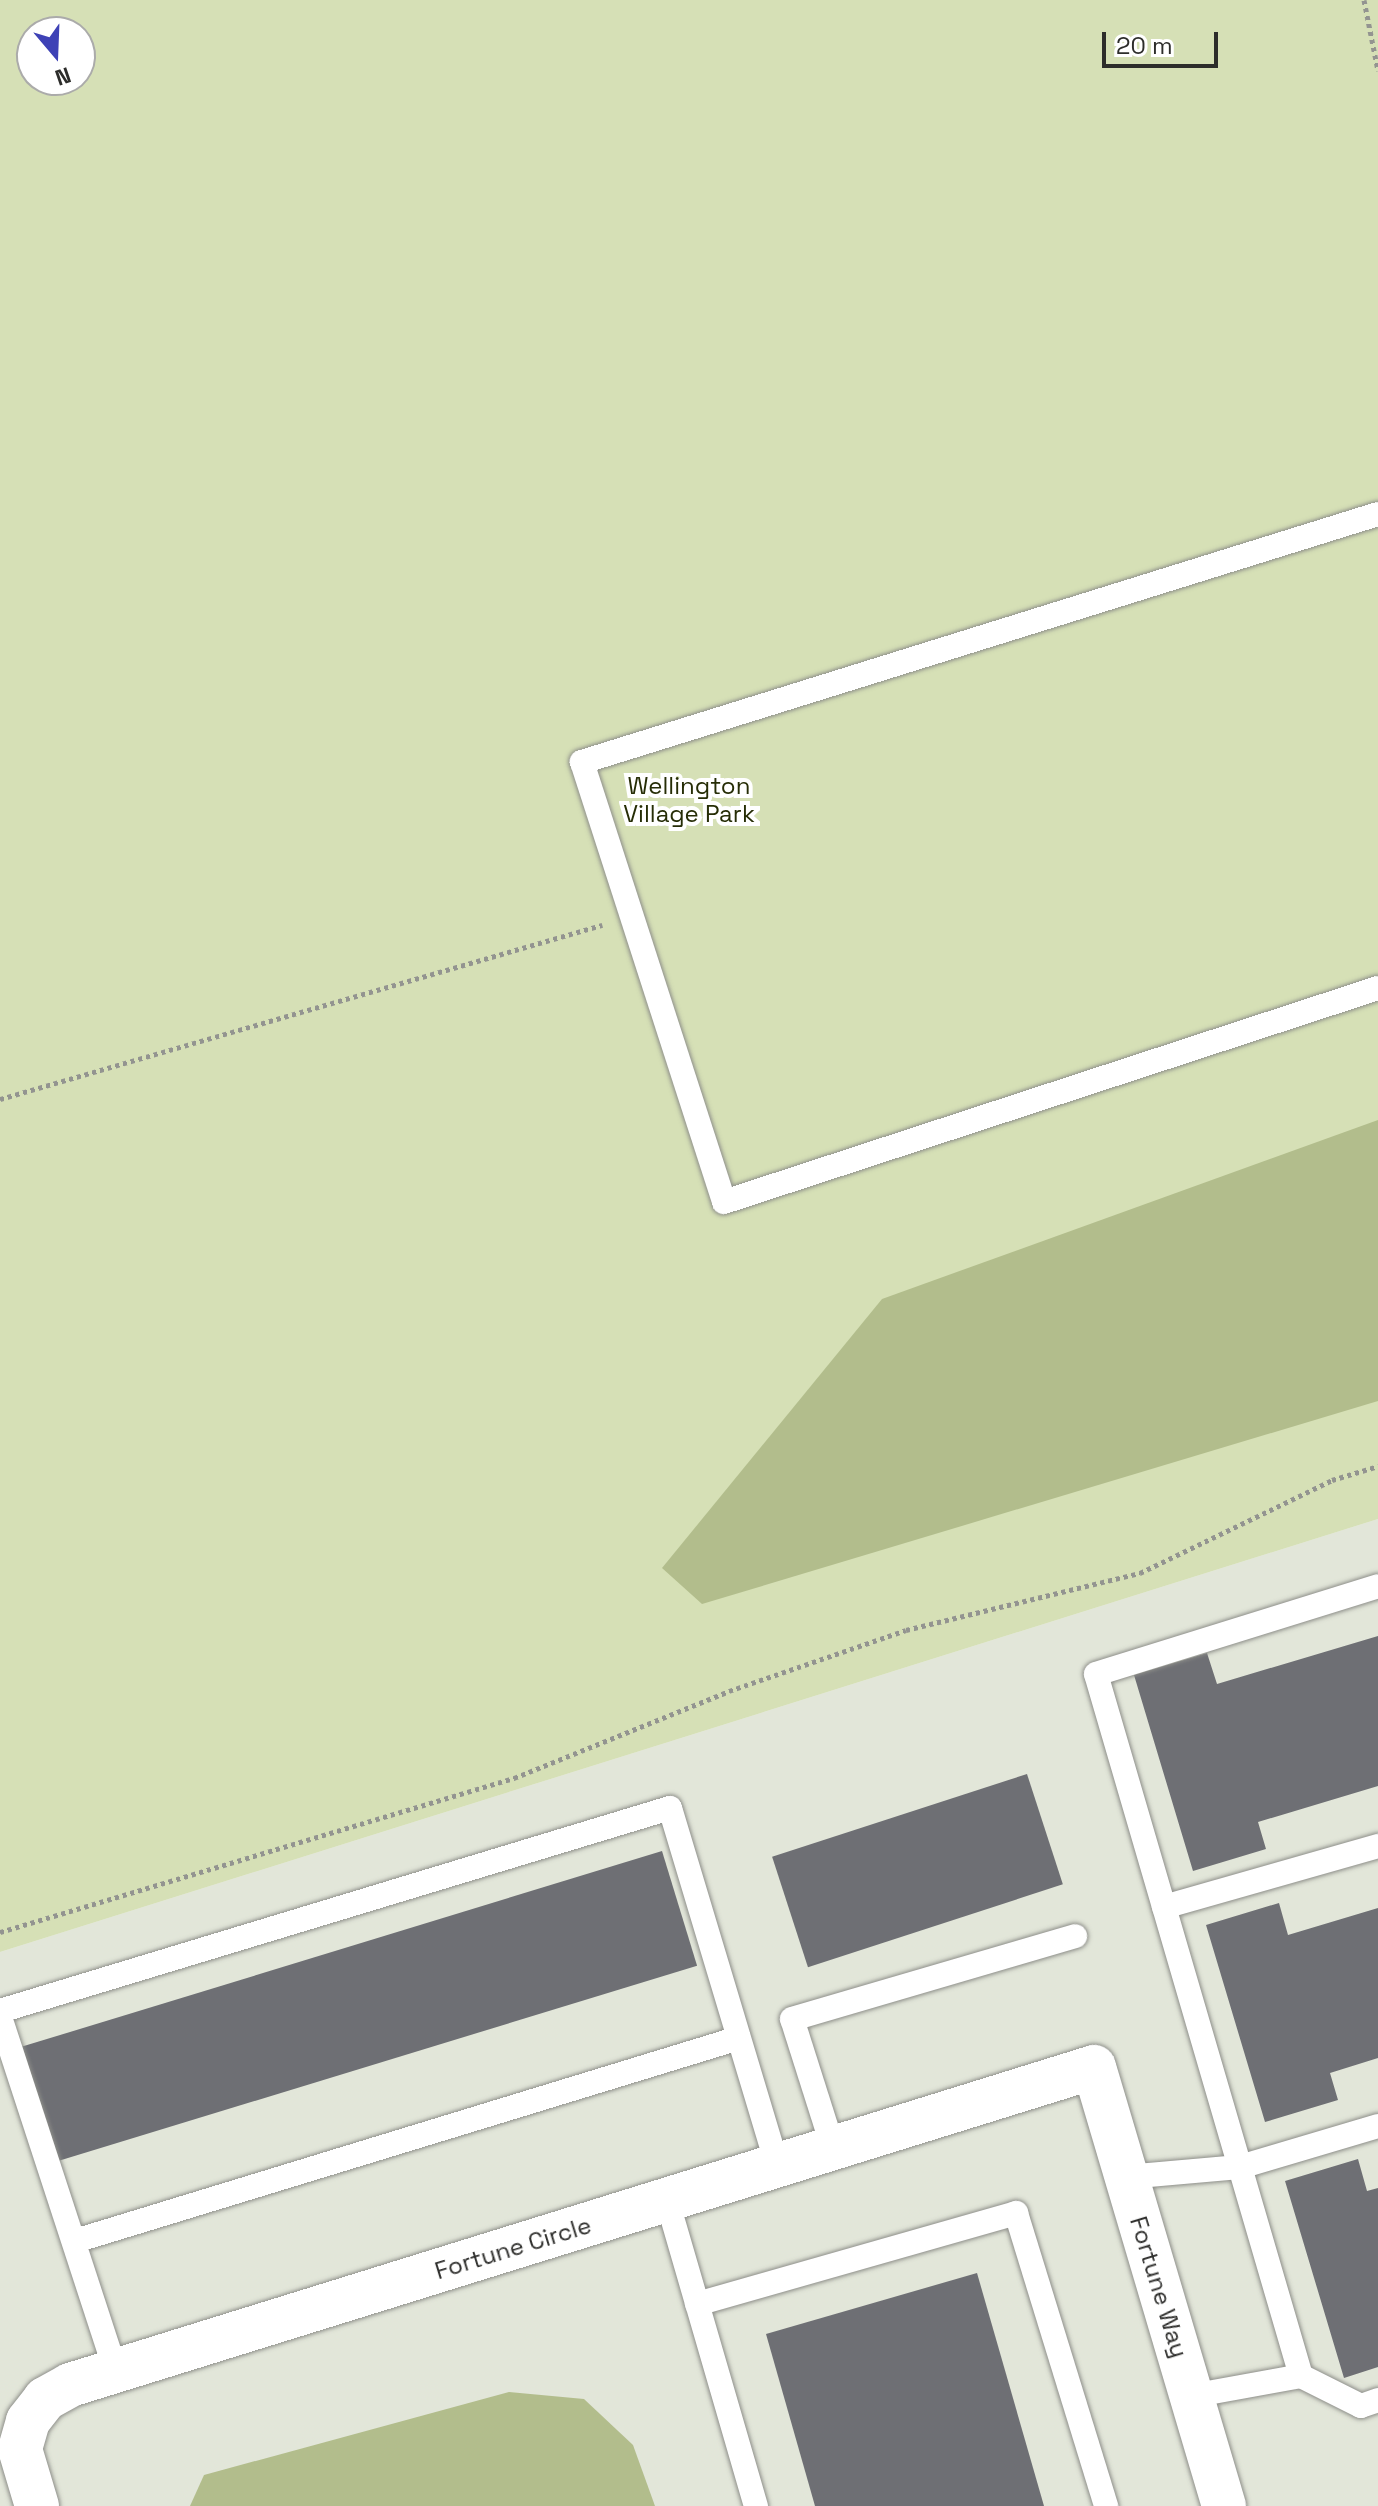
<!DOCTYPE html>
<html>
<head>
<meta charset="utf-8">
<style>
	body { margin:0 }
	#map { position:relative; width:1378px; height:2506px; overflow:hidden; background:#eff1eb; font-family:"Space Grotesk",sans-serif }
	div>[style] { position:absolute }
	.built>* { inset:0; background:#e2e6d9 }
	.green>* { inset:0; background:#d6e0b6 }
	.water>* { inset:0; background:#b2bd8c }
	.building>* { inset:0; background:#6e6f74; transform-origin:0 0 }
	.path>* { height:5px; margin-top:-2.5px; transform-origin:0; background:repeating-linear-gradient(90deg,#939490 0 4px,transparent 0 8px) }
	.roads { filter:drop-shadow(0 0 2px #8e8f8a) drop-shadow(0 0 2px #8e8f8a) }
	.lane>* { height:24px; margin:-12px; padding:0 12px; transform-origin:12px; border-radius:12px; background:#fff }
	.street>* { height:44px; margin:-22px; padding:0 22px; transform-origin:22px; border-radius:22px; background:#fff }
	span { translate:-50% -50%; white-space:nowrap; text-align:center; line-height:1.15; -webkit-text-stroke:8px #fff; paint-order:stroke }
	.park-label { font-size:24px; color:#262d06 }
	.street-label { font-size:24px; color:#2d2d2b }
	.north { position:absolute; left:16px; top:16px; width:80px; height:80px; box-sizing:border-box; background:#fff; border:2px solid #ababaa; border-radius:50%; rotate:161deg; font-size:22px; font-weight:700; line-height:32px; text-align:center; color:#2d2d2b }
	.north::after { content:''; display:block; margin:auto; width:28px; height:36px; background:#3e42b6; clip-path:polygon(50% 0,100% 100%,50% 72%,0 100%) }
	.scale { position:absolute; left:1102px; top:32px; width:116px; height:36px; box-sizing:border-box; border:4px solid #2d2d2b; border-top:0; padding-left:10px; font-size:24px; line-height:28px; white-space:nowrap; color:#2d2d2b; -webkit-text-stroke:6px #fff; paint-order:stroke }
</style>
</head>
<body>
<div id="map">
	<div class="built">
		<i style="clip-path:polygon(1378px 1519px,1378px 2506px,0 2506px,0 1952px)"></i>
	</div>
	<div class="green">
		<i style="clip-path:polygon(evenodd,0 0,1378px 0,1378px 1519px,0 1952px,0 0,32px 32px,80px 32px,80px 80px,32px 80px,32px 32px)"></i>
	</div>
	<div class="water">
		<i style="clip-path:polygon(1378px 1120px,1378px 1401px,702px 1604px,662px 1568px,882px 1299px)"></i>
		<i style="clip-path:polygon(509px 2392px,584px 2399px,633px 2445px,655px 2506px,190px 2506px,204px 2475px)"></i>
	</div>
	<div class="building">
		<i style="clip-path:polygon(1378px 1636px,1378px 1786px,1258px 1822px,1266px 1849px,1193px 1871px,1134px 1675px,1207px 1653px,1217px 1684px)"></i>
		<i style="left:1027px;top:1774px;width:116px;height:268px;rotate:72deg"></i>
		<i style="left:662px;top:1851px;width:120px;height:669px;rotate:73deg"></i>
		<i style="clip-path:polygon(1279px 1903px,1288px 1935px,1378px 1908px,1378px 2058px,1330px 2073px,1338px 2100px,1265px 2122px,1206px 1925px)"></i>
		<i style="clip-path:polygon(1358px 2159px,1367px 2191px,1378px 2188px,1378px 2367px,1344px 2378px,1285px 2181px)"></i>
		<i style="clip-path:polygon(977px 2273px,1044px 2506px,815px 2506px,766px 2334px)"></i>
	</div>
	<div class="path">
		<i style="left:1364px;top:0;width:72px;rotate:78.8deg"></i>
		<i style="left:0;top:1099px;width:627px;rotate:-16.12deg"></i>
		<i style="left:0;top:1932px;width:537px;rotate:-16.68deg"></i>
		<i style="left:514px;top:1778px;width:232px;rotate:-22deg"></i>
		<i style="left:729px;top:1691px;width:187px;rotate:-19deg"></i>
		<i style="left:906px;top:1630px;width:241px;rotate:-13.7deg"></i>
		<i style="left:1140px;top:1573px;width:213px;rotate:-25.8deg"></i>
		<i style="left:1332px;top:1480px;width:48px;rotate:-16.9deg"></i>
	</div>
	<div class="roads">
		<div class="lane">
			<i style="left:1378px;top:514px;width:834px;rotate:162.7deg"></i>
			<i style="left:582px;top:762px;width:462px;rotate:72.1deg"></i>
			<i style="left:724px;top:1202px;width:688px;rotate:-18.12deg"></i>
			<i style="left:1164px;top:1907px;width:223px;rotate:-15.9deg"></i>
			<i style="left:0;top:2011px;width:700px;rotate:-16.86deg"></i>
			<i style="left:670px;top:1808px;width:373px;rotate:73.3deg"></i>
			<i style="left:0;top:2017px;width:373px;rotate:71.9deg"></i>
			<i style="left:833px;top:2148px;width:135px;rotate:-107.6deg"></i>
			<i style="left:792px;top:2019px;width:295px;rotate:-16.3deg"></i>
			<i style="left:1126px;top:2177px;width:114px;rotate:-5deg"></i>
			<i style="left:1240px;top:2167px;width:144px;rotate:-16.5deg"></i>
			<i style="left:667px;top:2200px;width:319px;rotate:73.8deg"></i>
			<i style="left:75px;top:2241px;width:694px;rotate:-17deg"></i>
			<i style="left:697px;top:2304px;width:332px;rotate:-15.9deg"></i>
			<i style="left:1016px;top:2213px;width:307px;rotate:72.9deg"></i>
			<i style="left:1301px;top:2376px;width:731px;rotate:-106.28deg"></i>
			<i style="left:1096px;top:1674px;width:295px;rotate:-17.3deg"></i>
			<i style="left:1191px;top:2396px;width:112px;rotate:-10.3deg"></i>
			<i style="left:1301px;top:2376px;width:67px;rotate:26.6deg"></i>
			<i style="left:1361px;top:2406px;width:18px;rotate:-19deg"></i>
		</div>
		<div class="street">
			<i style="left:37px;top:2506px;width:59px;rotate:-106.6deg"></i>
			<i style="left:20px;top:2449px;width:29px;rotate:-74deg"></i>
			<i style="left:28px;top:2421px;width:28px;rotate:-52deg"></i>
			<i style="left:45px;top:2399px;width:29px;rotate:-29deg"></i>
			<i style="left:70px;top:2385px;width:1072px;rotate:-17.25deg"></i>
			<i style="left:1094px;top:2067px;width:458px;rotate:73.5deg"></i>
		</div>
	</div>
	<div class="park-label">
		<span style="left:689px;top:800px">Wellington<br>Village Park</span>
	</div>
	<div class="street-label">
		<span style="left:513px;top:2248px;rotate:-17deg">Fortune Circle</span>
		<span style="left:1159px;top:2287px;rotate:73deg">Fortune Way</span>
	</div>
	<div class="north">N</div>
	<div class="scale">20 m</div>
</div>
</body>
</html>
